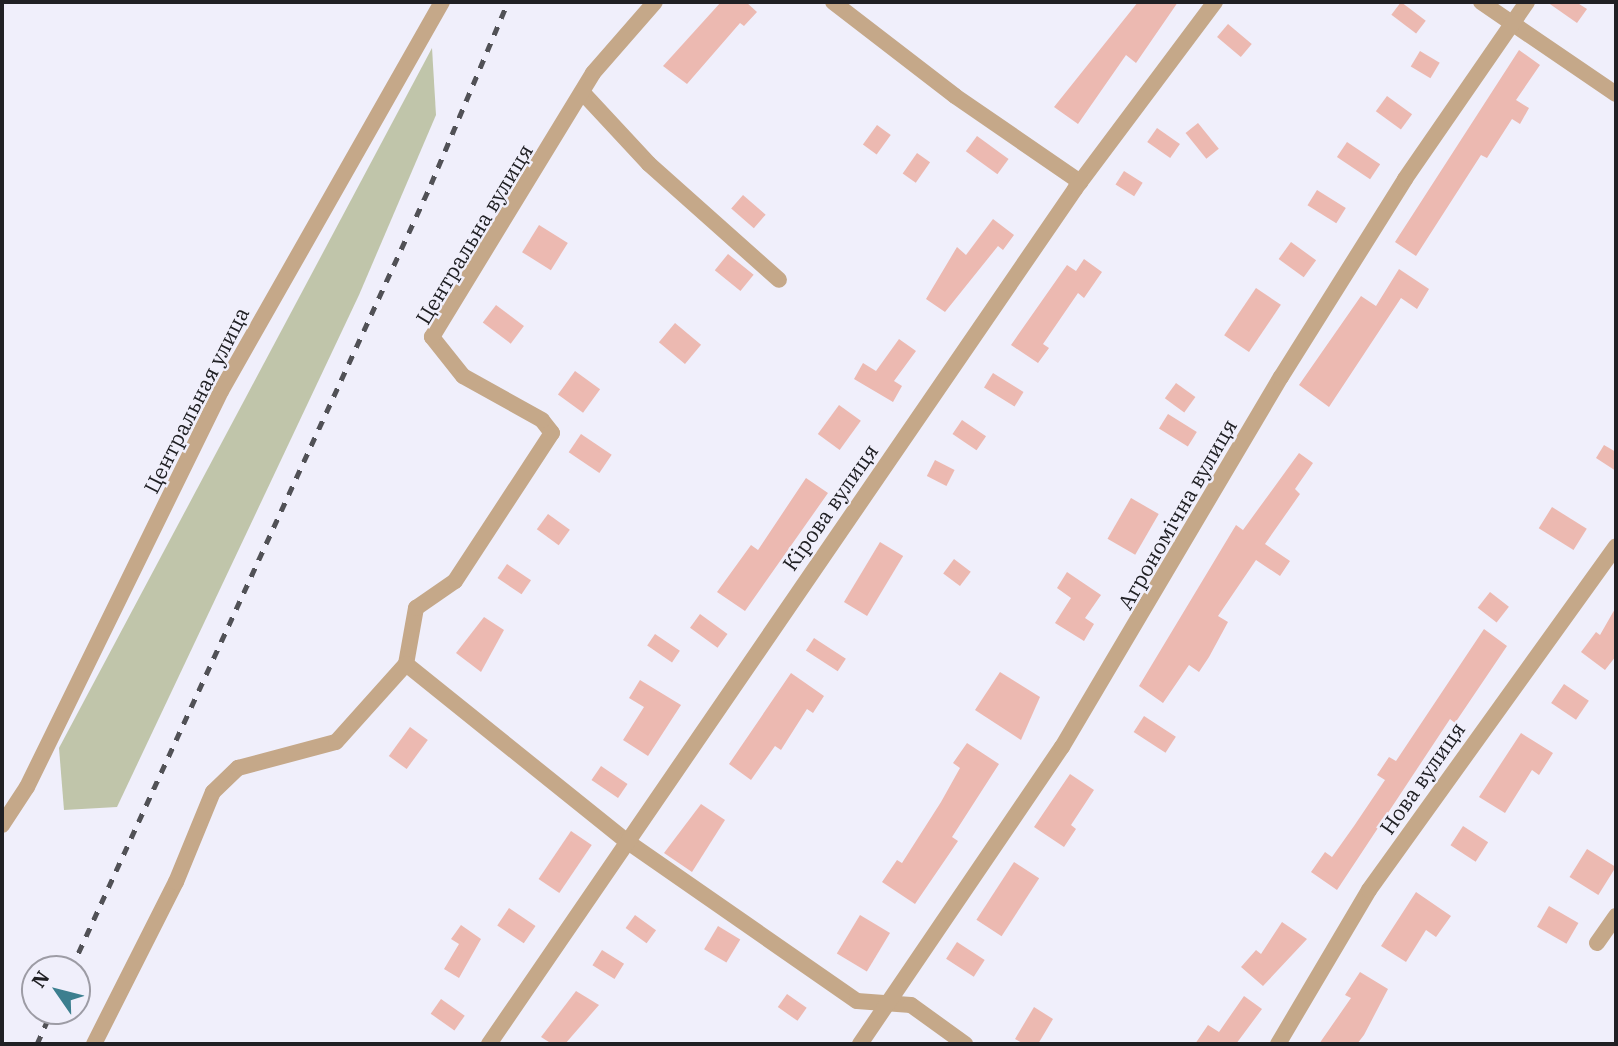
<!DOCTYPE html>
<html>
<head>
<meta charset="utf-8">
<style>
	body { margin:0 }
	#map { position:relative; width:1618px; height:1046px; overflow:hidden; background:#f0effb; font-family:"IBM Plex Serif",serif }
	div>[style] { position:absolute }
	.green>* { inset:0; background:#c0c5aa }
	.building>* { inset:0; background:#ecb9b1; transform-origin:0 0 }
	.minor>* { height:16px; margin:-8px; padding:0 8px; transform-origin:8px; border-radius:8px; background:#c5a889 }
	.rail>* { height:5px; margin-top:-2.5px; transform-origin:0; background:repeating-linear-gradient(90deg,#515156 0 9px,transparent 0 18px) }
	span { translate:-50% -50%; white-space:nowrap; text-align:center; line-height:1.15; -webkit-text-stroke:5px #f0effb; paint-order:stroke }
	.street-label { font-size:21px; color:#202024 }
	.frame { position:absolute; inset:0; border:4px solid #202024; pointer-events:none }
	.north { position:absolute; left:21px; top:955px; width:70px; height:70px; box-sizing:border-box; background:#f0effb; border:2px solid #9d9ca5; border-radius:50%; rotate:305deg; font-size:19px; font-weight:700; line-height:28px; text-align:center; color:#202024 }
	.north::after { content:''; display:block; margin:auto; width:24px; height:32px; background:#3c7f8f; clip-path:polygon(50% 0,100% 100%,50% 72%,0 100%) }
</style>
</head>
<body>
<div id="map">
	<div class="green">
		<i style="clip-path:polygon(432px 48px,436px 115px,359px 295px,117px 807px,64px 810px,59px 748px)"></i>
	</div>
	<div class="building">
		<i style="clip-path:polygon(721px 2px,746px 2px,757px 12px,744px 26px,740px 23px,687px 84px,663px 66px)"></i>
		<i style="clip-path:polygon(1138px 2px,1178px 2px,1136px 63px,1126px 55px,1078px 124px,1054px 107px)"></i>
		<i style="left:1401px;top:2px;width:31px;height:16px;rotate:37deg"></i>
		<i style="clip-path:polygon(1547px 2px,1576px 2px,1587px 9px,1577px 23px)"></i>
		<i style="left:1228px;top:24px;width:31px;height:17px;rotate:40deg"></i>
		<i style="clip-path:polygon(1519px 50px,1540px 65px,1516px 100px,1529px 108px,1520px 124px,1512px 119px,1487px 158px,1481px 155px,1416px 256px,1395px 242px)"></i>
		<i style="left:1420px;top:51px;width:23px;height:18px;rotate:31deg"></i>
		<i style="left:1387px;top:96px;width:31px;height:19px;rotate:36deg"></i>
		<i style="left:1198px;top:123px;width:33px;height:16px;rotate:51deg"></i>
		<i style="left:877px;top:125px;width:17px;height:24px;rotate:36deg"></i>
		<i style="left:1157px;top:128px;width:28px;height:17px;rotate:35deg"></i>
		<i style="left:977px;top:136px;width:39px;height:19px;rotate:36deg"></i>
		<i style="left:1347px;top:142px;width:40px;height:18px;rotate:34deg"></i>
		<i style="left:917px;top:153px;width:16px;height:25px;rotate:35deg"></i>
		<i style="left:1124px;top:171px;width:22px;height:16px;rotate:32deg"></i>
		<i style="left:1317px;top:190px;width:34px;height:18px;rotate:32deg"></i>
		<i style="left:743px;top:195px;width:30px;height:18px;rotate:41deg"></i>
		<i style="clip-path:polygon(993px 219px,1014px 235px,1003px 250px,998px 246px,945px 312px,926px 299px,957px 247px,966px 255px)"></i>
		<i style="left:539px;top:225px;width:34px;height:32px;rotate:32deg"></i>
		<i style="left:1291px;top:242px;width:31px;height:21px;rotate:36deg"></i>
		<i style="left:728px;top:254px;width:33px;height:21px;rotate:39deg"></i>
		<i style="clip-path:polygon(1084px 259px,1102px 272px,1084px 298px,1078px 293px,1043px 344px,1049px 348px,1038px 363px,1011px 345px,1067px 265px,1076px 271px)"></i>
		<i style="clip-path:polygon(1399px 269px,1429px 289px,1417px 309px,1401px 298px,1329px 407px,1299px 385px,1361px 296px,1376px 306px)"></i>
		<i style="left:1256px;top:288px;width:30px;height:57px;rotate:34deg"></i>
		<i style="left:496px;top:305px;width:35px;height:22px;rotate:37deg"></i>
		<i style="left:675px;top:323px;width:34px;height:25px;rotate:40deg"></i>
		<i style="clip-path:polygon(899px 339px,916px 351px,894px 381px,902px 386px,893px 402px,854px 379px,863px 363px,876px 371px)"></i>
		<i style="left:575px;top:371px;width:31px;height:29px;rotate:36deg"></i>
		<i style="left:993px;top:373px;width:36px;height:17px;rotate:32deg"></i>
		<i style="left:1176px;top:383px;width:24px;height:19px;rotate:36deg"></i>
		<i style="left:839px;top:405px;width:27px;height:36px;rotate:36deg"></i>
		<i style="left:1168px;top:414px;width:34px;height:17px;rotate:32deg"></i>
		<i style="left:962px;top:420px;width:29px;height:17px;rotate:34deg"></i>
		<i style="left:581px;top:434px;width:37px;height:22px;rotate:34deg"></i>
		<i style="clip-path:polygon(1604px 445px,1616px 452px,1616px 471px,1596px 458px)"></i>
		<i style="clip-path:polygon(1299px 453px,1313px 463px,1295px 489px,1300px 494px,1265px 544px,1290px 561px,1280px 576px,1256px 560px,1218px 616px,1228px 622px,1209px 657px,1199px 672px,1189px 665px,1163px 703px,1139px 686px,1236px 525px,1243px 530px)"></i>
		<i style="left:935px;top:460px;width:22px;height:18px;rotate:27deg"></i>
		<i style="clip-path:polygon(806px 478px,828px 493px,745px 611px,717px 592px,751px 545px,758px 550px)"></i>
		<i style="left:1131px;top:498px;width:32px;height:47px;rotate:30deg"></i>
		<i style="left:1552px;top:507px;width:41px;height:25px;rotate:32deg"></i>
		<i style="left:548px;top:514px;width:27px;height:19px;rotate:36deg"></i>
		<i style="left:880px;top:542px;width:27px;height:70px;rotate:31deg"></i>
		<i style="left:954px;top:559px;width:21px;height:18px;rotate:37deg"></i>
		<i style="left:507px;top:564px;width:29px;height:17px;rotate:34deg"></i>
		<i style="clip-path:polygon(1067px 572px,1101px 595px,1085px 618px,1094px 624px,1084px 641px,1055px 623px,1071px 598px,1057px 588px)"></i>
		<i style="left:1490px;top:592px;width:24px;height:20px;rotate:38deg"></i>
		<i style="clip-path:polygon(1616px 607px,1616px 656px,1605px 670px,1581px 652px,1596px 632px,1600px 635px)"></i>
		<i style="left:700px;top:614px;width:34px;height:17px;rotate:36deg"></i>
		<i style="clip-path:polygon(484px 617px,504px 630px,481px 672px,456px 653px)"></i>
		<i style="clip-path:polygon(1484px 629px,1507px 646px,1455px 723px,1450px 719px,1337px 890px,1311px 872px,1325px 852px,1332px 857px,1354px 826px,1385px 780px,1377px 775px,1389px 757px,1396px 761px)"></i>
		<i style="left:655px;top:634px;width:30px;height:14px;rotate:34deg"></i>
		<i style="left:814px;top:638px;width:38px;height:15px;rotate:33deg"></i>
		<i style="clip-path:polygon(1000px 672px,1040px 697px,1021px 740px,975px 710px)"></i>
		<i style="clip-path:polygon(791px 673px,824px 696px,813px 713px,807px 709px,781px 750px,775px 746px,751px 780px,729px 764px)"></i>
		<i style="clip-path:polygon(640px 680px,681px 705px,648px 756px,623px 740px,644px 707px,629px 698px)"></i>
		<i style="left:1564px;top:684px;width:30px;height:23px;rotate:34deg"></i>
		<i style="left:1144px;top:716px;width:38px;height:19px;rotate:33deg"></i>
		<i style="left:410px;top:727px;width:22px;height:36px;rotate:36deg"></i>
		<i style="clip-path:polygon(1521px 733px,1553px 753px,1539px 775px,1532px 770px,1505px 813px,1479px 797px)"></i>
		<i style="clip-path:polygon(967px 743px,999px 764px,952px 837px,958px 841px,915px 904px,882px 882px,897px 860px,902px 863px,941px 802px,960px 768px,953px 763px)"></i>
		<i style="left:601px;top:766px;width:32px;height:17px;rotate:34deg"></i>
		<i style="clip-path:polygon(1070px 774px,1094px 790px,1071px 825px,1076px 829px,1064px 847px,1034px 827px)"></i>
		<i style="clip-path:polygon(701px 804px,725px 820px,692px 872px,664px 853px)"></i>
		<i style="left:1463px;top:826px;width:30px;height:23px;rotate:33deg"></i>
		<i style="left:571px;top:831px;width:25px;height:58px;rotate:34deg"></i>
		<i style="left:1587px;top:849px;width:34px;height:33px;rotate:32deg"></i>
		<i style="left:1014px;top:862px;width:30px;height:69px;rotate:33deg"></i>
		<i style="clip-path:polygon(1416px 892px,1451px 916px,1436px 937px,1426px 930px,1406px 962px,1381px 946px)"></i>
		<i style="left:1549px;top:906px;width:34px;height:24px;rotate:30deg"></i>
		<i style="left:509px;top:908px;width:32px;height:21px;rotate:34deg"></i>
		<i style="left:635px;top:915px;width:26px;height:16px;rotate:36deg"></i>
		<i style="left:860px;top:915px;width:35px;height:45px;rotate:31deg"></i>
		<i style="clip-path:polygon(1282px 922px,1307px 939px,1263px 986px,1241px 967px,1256px 950px,1261px 954px)"></i>
		<i style="clip-path:polygon(461px 925px,481px 939px,459px 978px,444px 969px,459px 944px,451px 939px)"></i>
		<i style="left:718px;top:926px;width:26px;height:27px;rotate:31deg"></i>
		<i style="left:957px;top:942px;width:33px;height:20px;rotate:33deg"></i>
		<i style="left:602px;top:950px;width:26px;height:18px;rotate:32deg"></i>
		<i style="clip-path:polygon(1360px 972px,1388px 989px,1364px 1035px,1357px 1044px,1319px 1044px,1351px 998px,1345px 995px)"></i>
		<i style="clip-path:polygon(576px 991px,599px 1005px,565px 1044px,552px 1044px,541px 1037px)"></i>
		<i style="left:787px;top:994px;width:24px;height:16px;rotate:35deg"></i>
		<i style="clip-path:polygon(1244px 996px,1262px 1009px,1236px 1044px,1195px 1044px,1208px 1025px,1219px 1032px)"></i>
		<i style="left:441px;top:999px;width:29px;height:18px;rotate:35deg"></i>
		<i style="clip-path:polygon(1034px 1007px,1053px 1019px,1038px 1044px,1024px 1044px,1015px 1039px)"></i>
	</div>
	<div class="minor">
		<i style="left:833px;top:2px;width:154px;rotate:37.6deg"></i>
		<i style="left:955px;top:96px;width:152px;rotate:34.5deg"></i>
		<i style="left:1481px;top:2px;width:163px;rotate:34.3deg"></i>
		<i style="left:583px;top:93px;width:97px;rotate:47.1deg"></i>
		<i style="left:649px;top:164px;width:174px;rotate:41.7deg"></i>
		<i style="left:406px;top:664px;width:57px;rotate:-79.9deg"></i>
		<i style="left:416px;top:608px;width:47px;rotate:-34.7deg"></i>
		<i style="left:455px;top:581px;width:177px;rotate:-56.8deg"></i>
		<i style="left:552px;top:433px;width:16px;rotate:-128deg"></i>
		<i style="left:542px;top:420px;width:90px;rotate:-150.9deg"></i>
		<i style="left:463px;top:376px;width:50px;rotate:-128.5deg"></i>
		<i style="left:432px;top:337px;width:309px;rotate:-58.6deg"></i>
		<i style="left:593px;top:73px;width:94px;rotate:-48.9deg"></i>
		<i style="left:406px;top:664px;width:281px;rotate:38.8deg"></i>
		<i style="left:625px;top:840px;width:282px;rotate:34.8deg"></i>
		<i style="left:857px;top:1001px;width:54px;rotate:4.2deg"></i>
		<i style="left:911px;top:1005px;width:67px;rotate:35.8deg"></i>
		<i style="left:2px;top:825px;width:45px;rotate:-56.7deg"></i>
		<i style="left:27px;top:787px;width:441px;rotate:-63.9deg"></i>
		<i style="left:221px;top:391px;width:447px;rotate:-60.4deg"></i>
		<i style="left:1597px;top:943px;width:33px;rotate:-55deg"></i>
		<i style="left:94px;top:1044px;width:182px;rotate:-63.2deg"></i>
		<i style="left:176px;top:882px;width:97px;rotate:-67.7deg"></i>
		<i style="left:213px;top:792px;width:35px;rotate:-44deg"></i>
		<i style="left:238px;top:768px;width:101px;rotate:-14.9deg"></i>
		<i style="left:336px;top:742px;width:105px;rotate:-48.1deg"></i>
		<i style="left:489px;top:1044px;width:1037px;rotate:-55.57deg"></i>
		<i style="left:1075px;top:189px;width:234px;rotate:-53.2deg"></i>
		<i style="left:860px;top:1044px;width:359px;rotate:-55.8deg"></i>
		<i style="left:1062px;top:747px;width:430px;rotate:-59.4deg"></i>
		<i style="left:1281px;top:377px;width:234px;rotate:-57.9deg"></i>
		<i style="left:1405px;top:179px;width:215px;rotate:-55.4deg"></i>
		<i style="left:1278px;top:1044px;width:179px;rotate:-59.4deg"></i>
		<i style="left:1369px;top:890px;width:423px;rotate:-54.3deg"></i>
	</div>
	<div class="rail">
		<i style="left:71px;top:969px;width:864px;rotate:-65.36deg"></i>
		<i style="left:431px;top:184px;width:198px;rotate:-67.1deg"></i>
		<i style="left:37px;top:1044px;width:36px;rotate:-66deg"></i>
	</div>
	<div class="street-label">
		<span style="left:474px;top:234px;rotate:-59deg">Центральна вулиця</span>
		<span style="left:196px;top:400px;rotate:-63deg">Центральная улица</span>
		<span style="left:830px;top:507px;rotate:-55deg">Кірова вулиця</span>
		<span style="left:1177px;top:514px;rotate:-60deg">Агрономічна вулиця</span>
		<span style="left:1422px;top:778px;rotate:-55deg">Нова вулиця</span>
	</div>
	<div class="frame"></div>
	<div class="north">N</div>
</div>
</body>
</html>
